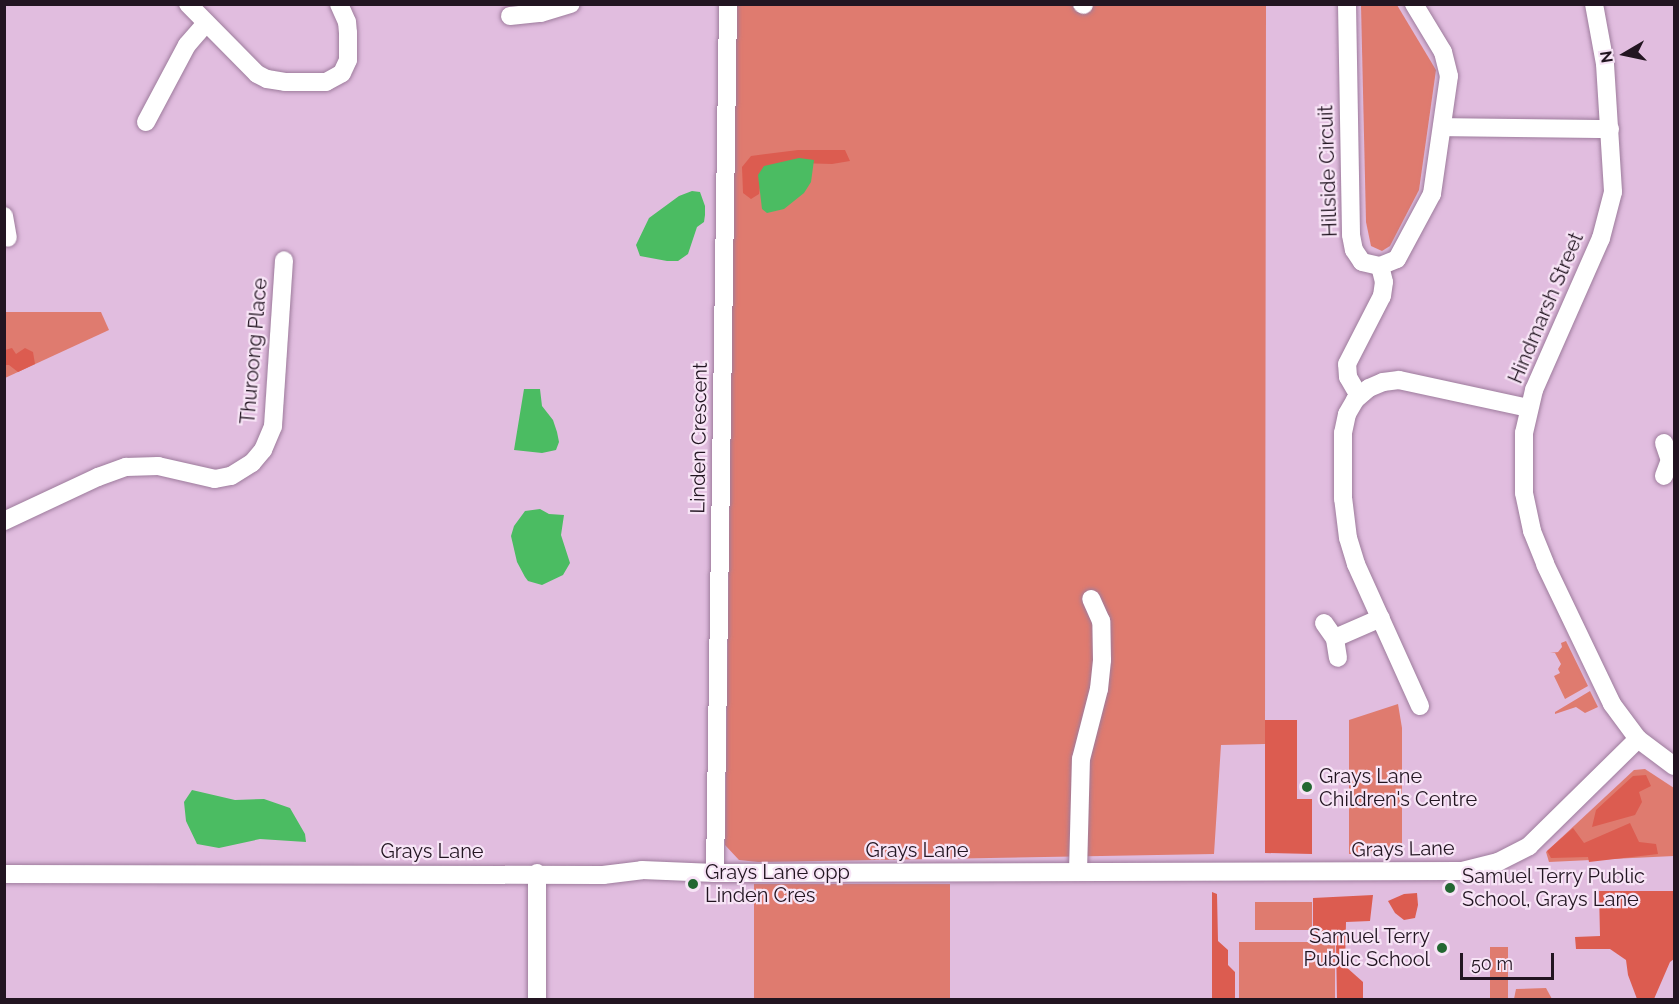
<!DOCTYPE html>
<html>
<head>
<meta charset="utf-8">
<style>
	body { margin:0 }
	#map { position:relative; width:1679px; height:1004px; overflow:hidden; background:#e1bddf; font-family:Raleway,sans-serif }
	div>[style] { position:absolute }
	.green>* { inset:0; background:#df7b6f; transform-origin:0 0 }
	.forest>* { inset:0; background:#dc5c50 }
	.water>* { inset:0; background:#4bbc62 }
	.roads { filter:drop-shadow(0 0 2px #9d7b9c) drop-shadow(0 0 2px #9d7b9c) }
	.minor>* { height:18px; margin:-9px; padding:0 9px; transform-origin:9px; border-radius:9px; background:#fff }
	.dots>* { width:16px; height:16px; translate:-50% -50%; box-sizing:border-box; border:3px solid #f7e4f6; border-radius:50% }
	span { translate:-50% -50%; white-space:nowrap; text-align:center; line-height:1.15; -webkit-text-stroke:4.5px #f7e4f6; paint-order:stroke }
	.street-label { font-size:20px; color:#221521 }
	.poi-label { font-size:20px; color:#221521 }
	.left { translate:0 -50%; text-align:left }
	.right { translate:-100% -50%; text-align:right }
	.frame { position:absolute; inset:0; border:6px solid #221521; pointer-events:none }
	.north { position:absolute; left:1595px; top:24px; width:60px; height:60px; -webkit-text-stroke:4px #f7e4f6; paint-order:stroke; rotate:261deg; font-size:16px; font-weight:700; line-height:24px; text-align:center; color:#221521 }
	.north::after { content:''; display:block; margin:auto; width:21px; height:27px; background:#221521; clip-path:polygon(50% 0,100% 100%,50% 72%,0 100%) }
	.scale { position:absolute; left:1460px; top:953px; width:94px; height:27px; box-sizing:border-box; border:3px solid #221521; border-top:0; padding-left:8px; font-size:18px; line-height:21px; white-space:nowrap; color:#221521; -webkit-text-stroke:4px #f7e4f6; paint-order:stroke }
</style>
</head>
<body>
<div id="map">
	<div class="green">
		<i style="clip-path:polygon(736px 5px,1266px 5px,1265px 744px,1221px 745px,1214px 854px,758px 862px,739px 860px,725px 845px)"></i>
		<i style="clip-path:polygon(1361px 5px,1397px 5px,1436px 70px,1419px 190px,1390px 246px,1382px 251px,1371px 246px,1366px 222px)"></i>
		<i style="clip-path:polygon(4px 312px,101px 312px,109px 330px,5px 378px)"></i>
		<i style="clip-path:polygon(1566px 641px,1588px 686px,1565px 699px,1554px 676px,1560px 673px,1558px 669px,1561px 664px,1555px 653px,1550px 653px,1558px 652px,1562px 647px,1561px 643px)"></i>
		<i style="clip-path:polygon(1590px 691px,1598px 707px,1585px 713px,1576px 707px,1555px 714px,1555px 712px)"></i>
		<i style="clip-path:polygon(1398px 704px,1402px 728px,1402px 853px,1349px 854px,1349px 720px)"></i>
		<i style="clip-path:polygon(1645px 769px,1674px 788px,1674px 856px,1549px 862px,1546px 852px,1634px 770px)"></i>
		<i style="left:950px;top:884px;width:115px;height:196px;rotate:90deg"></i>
		<i style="left:1255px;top:902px;width:57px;height:28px"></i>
		<i style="left:1239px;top:942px;width:96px;height:58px"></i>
		<i style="left:1490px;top:947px;width:18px;height:52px"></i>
		<i style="clip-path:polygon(1546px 988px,1552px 999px,1514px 999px,1516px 989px)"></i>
	</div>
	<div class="forest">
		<i style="clip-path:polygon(798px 150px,845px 150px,850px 161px,832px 164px,798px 163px,762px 173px,759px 194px,751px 199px,743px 193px,742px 167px,751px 156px)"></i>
		<i style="clip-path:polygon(12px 348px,16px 354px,25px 348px,33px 352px,35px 364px,18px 372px,9px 365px,5px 365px,5px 350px)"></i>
		<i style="clip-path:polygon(1265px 720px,1297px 720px,1297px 799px,1312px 799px,1312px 854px,1265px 853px)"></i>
		<i style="clip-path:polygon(1646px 775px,1651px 786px,1639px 792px,1642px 802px,1635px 815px,1592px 827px,1596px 810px,1633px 776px)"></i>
		<i style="clip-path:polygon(1630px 823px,1639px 842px,1656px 844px,1658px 854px,1589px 862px,1588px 857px,1551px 858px,1547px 851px,1573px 828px,1584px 843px)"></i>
		<i style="clip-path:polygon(1599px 891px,1674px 891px,1674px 959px,1670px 962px,1654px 999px,1637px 999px,1628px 975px,1626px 960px,1610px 949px,1576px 949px,1575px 937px,1600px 936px)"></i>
		<i style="clip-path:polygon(1212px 892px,1217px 894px,1218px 941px,1228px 950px,1228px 965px,1235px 972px,1235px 999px,1212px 999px)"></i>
		<i style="clip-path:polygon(1417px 893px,1418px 905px,1415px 918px,1404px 920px,1395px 913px,1388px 901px,1404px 894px)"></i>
		<i style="clip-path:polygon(1373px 895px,1370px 921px,1346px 922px,1345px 966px,1363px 982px,1363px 999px,1337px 999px,1336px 942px,1313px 940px,1313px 898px)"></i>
	</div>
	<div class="water">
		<i style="clip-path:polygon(799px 158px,814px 160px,811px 182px,804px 193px,784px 209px,767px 213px,762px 209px,758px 175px,764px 166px)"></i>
		<i style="clip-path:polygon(692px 191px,700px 192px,705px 206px,705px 215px,704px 222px,697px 227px,688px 254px,678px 261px,667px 261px,640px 256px,636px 245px,649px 218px,679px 196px)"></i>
		<i style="clip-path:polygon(524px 389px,540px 389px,542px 406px,553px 420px,557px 432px,559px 442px,556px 450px,542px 453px,514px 450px)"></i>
		<i style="clip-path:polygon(540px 509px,549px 514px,564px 515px,561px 535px,570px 563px,563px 575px,542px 585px,528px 581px,525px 577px,517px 562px,511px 536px,514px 526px,525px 511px)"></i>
		<i style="clip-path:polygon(192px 790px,235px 800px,264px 799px,290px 808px,305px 834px,306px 842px,260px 839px,219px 848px,197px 844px,186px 821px,184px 802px)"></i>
	</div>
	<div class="roads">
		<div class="minor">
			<i style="left:188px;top:4px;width:98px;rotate:45.4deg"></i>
			<i style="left:257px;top:74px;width:11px;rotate:27deg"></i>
			<i style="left:267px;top:79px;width:18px;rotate:9deg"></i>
			<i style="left:285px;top:82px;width:41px"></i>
			<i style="left:326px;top:82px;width:18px;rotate:-29deg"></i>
			<i style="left:342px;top:73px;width:14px;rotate:-65deg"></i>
			<i style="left:348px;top:60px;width:27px;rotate:-90deg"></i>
			<i style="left:348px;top:33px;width:11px;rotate:-95deg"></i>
			<i style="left:347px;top:22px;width:20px;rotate:-114deg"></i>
			<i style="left:1082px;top:4px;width:2px;rotate:27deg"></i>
			<i style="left:1347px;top:4px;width:231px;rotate:89deg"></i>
			<i style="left:1351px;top:235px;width:15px;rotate:79deg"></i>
			<i style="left:1354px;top:250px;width:14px;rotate:56deg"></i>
			<i style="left:1362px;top:262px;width:18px;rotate:13deg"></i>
			<i style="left:1380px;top:266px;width:18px;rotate:-22deg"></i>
			<i style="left:1397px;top:259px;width:74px;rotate:-61.7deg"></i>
			<i style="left:1432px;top:194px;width:119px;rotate:-81.8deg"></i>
			<i style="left:1449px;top:76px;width:25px;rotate:-104deg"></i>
			<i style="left:1443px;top:52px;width:56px;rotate:-121.1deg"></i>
			<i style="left:1594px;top:4px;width:61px;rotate:79.6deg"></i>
			<i style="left:1605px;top:64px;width:128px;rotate:86.4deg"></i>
			<i style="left:1613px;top:192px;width:48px;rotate:104.6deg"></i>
			<i style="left:1601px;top:238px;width:166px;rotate:113.8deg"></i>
			<i style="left:1534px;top:390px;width:44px;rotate:103.1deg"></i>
			<i style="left:1524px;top:433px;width:60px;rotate:90deg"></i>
			<i style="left:1524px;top:493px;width:39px;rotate:78deg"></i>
			<i style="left:1532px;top:531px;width:35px;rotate:68deg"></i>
			<i style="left:1545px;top:564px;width:155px;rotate:64.4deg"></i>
			<i style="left:1612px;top:704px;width:44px;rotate:53.4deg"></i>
			<i style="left:1638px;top:739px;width:45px;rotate:36.9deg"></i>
			<i style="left:510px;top:16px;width:31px;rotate:-6deg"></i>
			<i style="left:541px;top:13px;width:31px;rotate:-17deg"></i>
			<i style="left:146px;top:122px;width:87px;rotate:-62deg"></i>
			<i style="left:187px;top:45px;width:29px;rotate:-49deg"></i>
			<i style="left:1442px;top:127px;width:168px;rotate:0.7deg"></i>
			<i style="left:4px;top:216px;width:22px;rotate:80deg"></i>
			<i style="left:1359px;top:396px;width:22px;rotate:-120deg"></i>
			<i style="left:1348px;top:377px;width:13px;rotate:-94deg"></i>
			<i style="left:1347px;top:364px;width:76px;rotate:-62.8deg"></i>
			<i style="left:1382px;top:296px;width:14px;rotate:-82deg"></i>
			<i style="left:1384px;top:282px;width:16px;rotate:-104deg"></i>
			<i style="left:1664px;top:443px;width:18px;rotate:71deg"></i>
			<i style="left:1670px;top:460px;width:17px;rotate:111deg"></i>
			<i style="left:4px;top:521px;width:104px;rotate:-25.1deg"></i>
			<i style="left:98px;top:477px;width:30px;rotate:-20deg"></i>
			<i style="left:126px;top:467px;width:32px;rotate:-2deg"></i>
			<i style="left:158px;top:466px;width:58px;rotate:12.8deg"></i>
			<i style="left:215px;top:479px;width:16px;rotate:-11deg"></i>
			<i style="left:231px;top:476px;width:25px;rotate:-32deg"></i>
			<i style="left:252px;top:463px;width:17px;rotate:-50deg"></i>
			<i style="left:263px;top:450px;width:26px;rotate:-67deg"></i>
			<i style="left:273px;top:426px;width:166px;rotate:-86.2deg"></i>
			<i style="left:1324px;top:623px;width:19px;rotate:55deg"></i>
			<i style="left:1335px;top:639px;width:19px;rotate:81deg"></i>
			<i style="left:1335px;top:638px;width:50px;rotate:-23.5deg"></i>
			<i style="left:1420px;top:706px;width:156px;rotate:-114.3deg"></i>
			<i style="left:1356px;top:564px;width:27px;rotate:-107deg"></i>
			<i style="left:1348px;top:538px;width:39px;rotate:-97deg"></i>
			<i style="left:1343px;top:499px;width:66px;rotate:-90deg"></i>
			<i style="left:1343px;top:433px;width:19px;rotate:-78deg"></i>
			<i style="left:1347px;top:414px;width:16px;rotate:-60deg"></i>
			<i style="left:1355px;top:400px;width:18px;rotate:-41deg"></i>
			<i style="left:1369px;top:388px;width:15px;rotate:-23deg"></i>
			<i style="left:1383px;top:382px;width:16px;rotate:-7deg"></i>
			<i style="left:1399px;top:380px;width:133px;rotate:12.2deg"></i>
			<i style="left:1078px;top:872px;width:113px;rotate:-88.5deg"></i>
			<i style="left:1081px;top:759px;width:72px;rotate:-75.6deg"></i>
			<i style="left:1099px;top:689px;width:29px;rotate:-84deg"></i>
			<i style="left:1102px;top:660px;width:39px;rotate:-91deg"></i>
			<i style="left:1101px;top:621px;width:24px;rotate:-114deg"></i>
			<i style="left:537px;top:873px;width:127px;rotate:90deg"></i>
			<i style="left:715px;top:873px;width:869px;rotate:-89.14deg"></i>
			<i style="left:4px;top:874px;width:599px;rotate:0.1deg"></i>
			<i style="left:603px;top:875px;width:39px;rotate:-7deg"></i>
			<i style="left:642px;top:870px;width:73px;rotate:2.4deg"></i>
			<i style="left:715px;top:873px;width:747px;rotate:-0.15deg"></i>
			<i style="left:1462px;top:871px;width:37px;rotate:-14deg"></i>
			<i style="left:1498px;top:862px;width:35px;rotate:-27deg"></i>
			<i style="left:1529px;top:846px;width:153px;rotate:-44.5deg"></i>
		</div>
	</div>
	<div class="dots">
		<i style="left:1307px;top:787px;background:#236732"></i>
		<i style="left:693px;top:884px;background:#236732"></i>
		<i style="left:1450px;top:888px;background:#236732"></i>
		<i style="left:1442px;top:948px;background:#236732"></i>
	</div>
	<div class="street-label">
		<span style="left:1328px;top:171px;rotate:-92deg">Hillside Circuit</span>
		<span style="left:1546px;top:308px;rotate:-67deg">Hindmarsh Street</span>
		<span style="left:254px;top:351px;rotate:-85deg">Thuroong Place</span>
		<span style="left:699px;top:438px;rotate:-89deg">Linden Crescent</span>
		<span style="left:1403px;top:849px;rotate:-1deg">Grays Lane</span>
		<span style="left:917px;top:850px">Grays Lane</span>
		<span style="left:432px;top:851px">Grays Lane</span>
	</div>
	<div class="poi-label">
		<span class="left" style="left:1319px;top:788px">Grays Lane<br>Children's Centre</span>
		<span class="left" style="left:705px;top:884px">Grays Lane opp<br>Linden Cres</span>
		<span class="left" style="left:1462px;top:888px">Samuel Terry Public<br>School, Grays Lane</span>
		<span class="right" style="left:1430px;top:948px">Samuel Terry<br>Public School</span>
	</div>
	<div class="frame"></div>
	<div class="north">N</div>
	<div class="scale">50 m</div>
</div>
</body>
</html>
